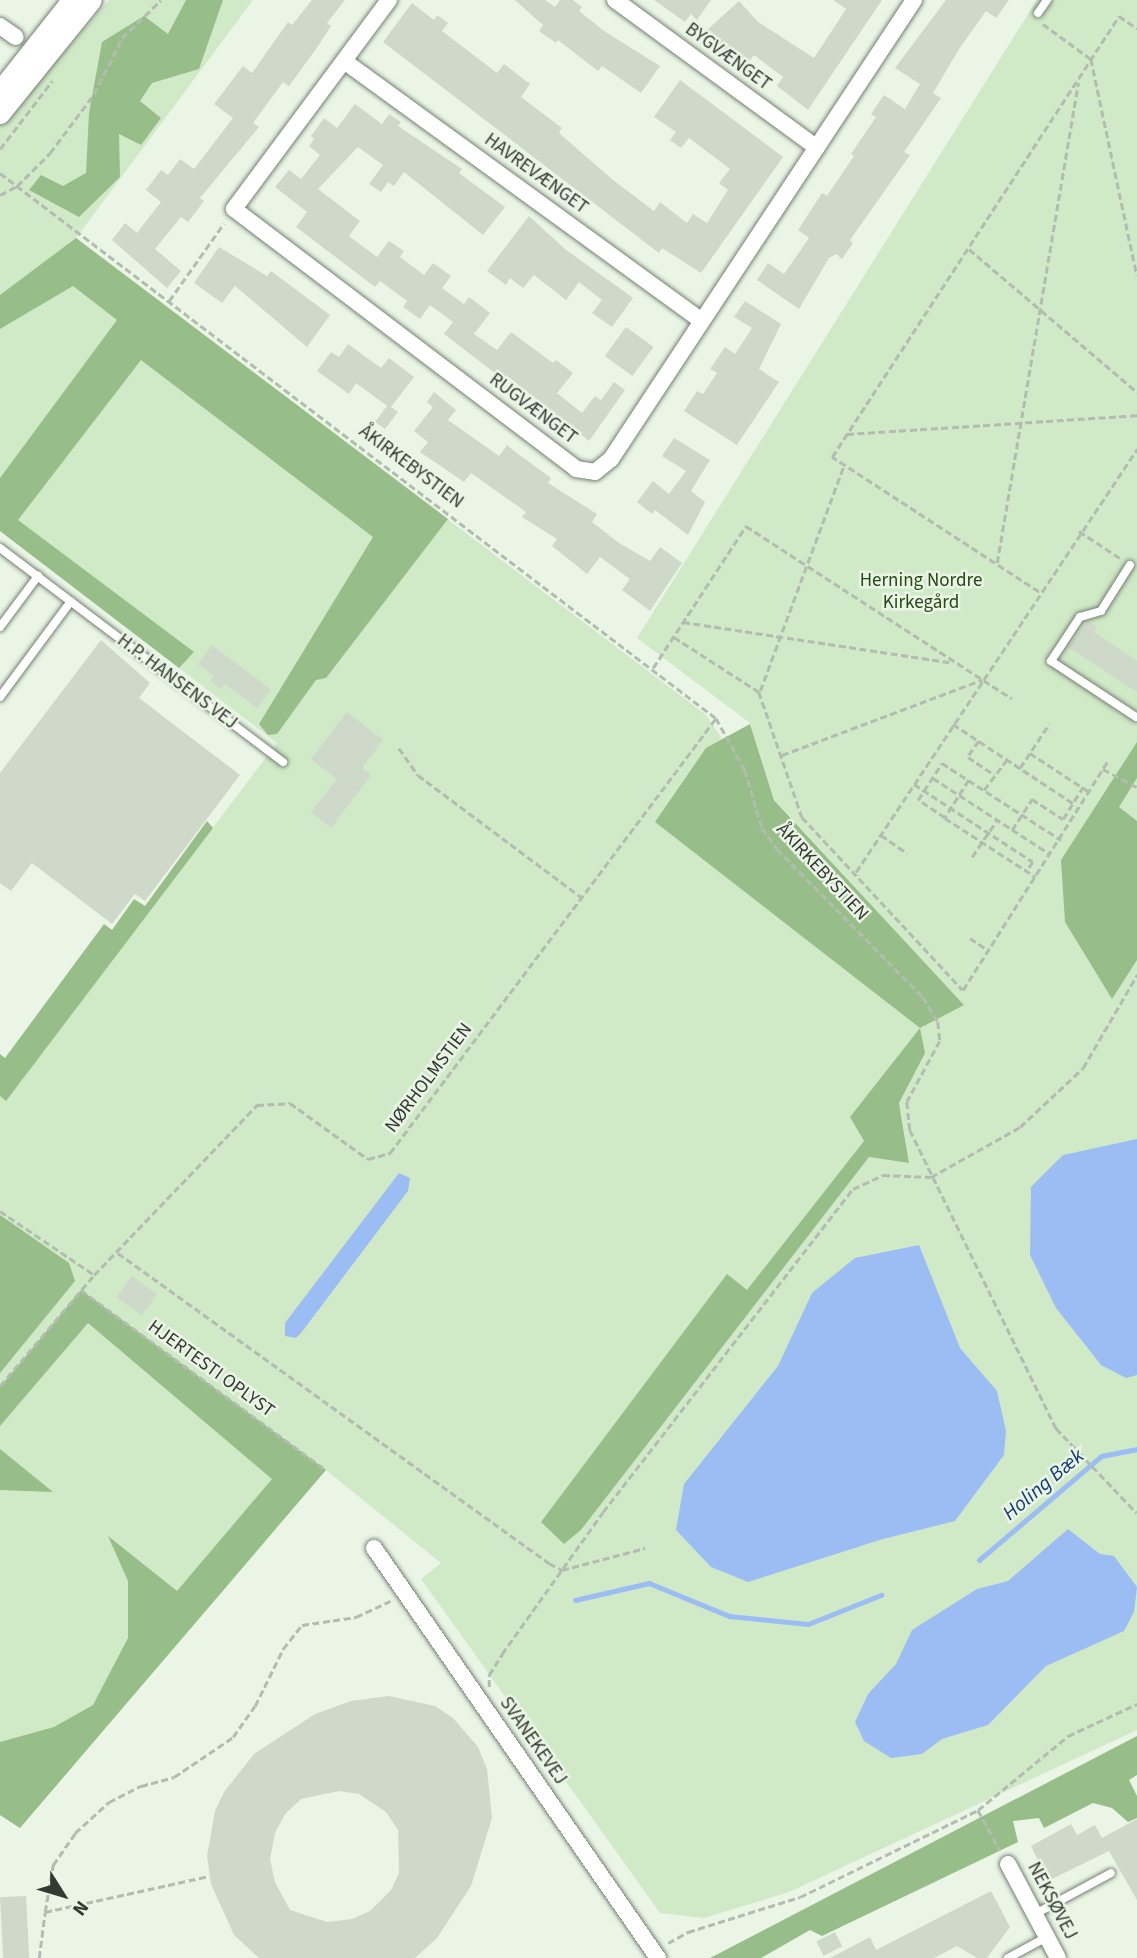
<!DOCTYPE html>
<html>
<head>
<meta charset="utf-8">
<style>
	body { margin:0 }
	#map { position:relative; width:1137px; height:1958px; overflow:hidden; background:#eaf5e6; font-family:"Source Sans 3",sans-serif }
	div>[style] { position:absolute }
	.green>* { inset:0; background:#d0e9c7 }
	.forest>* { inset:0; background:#97be88 }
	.water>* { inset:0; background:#9cbdf4 }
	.stream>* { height:5px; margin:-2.5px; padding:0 2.5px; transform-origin:2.5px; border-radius:2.5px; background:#9cbdf4 }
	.building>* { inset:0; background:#ced9ca; transform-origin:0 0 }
	.path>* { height:2.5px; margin-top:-1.25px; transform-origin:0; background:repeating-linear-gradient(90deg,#b3bcb0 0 7px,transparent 0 10.5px) }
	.roads { filter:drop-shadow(0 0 2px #768073) drop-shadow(0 0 2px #768073) }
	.service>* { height:8px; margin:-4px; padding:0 4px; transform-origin:4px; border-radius:4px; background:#fff }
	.minor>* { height:16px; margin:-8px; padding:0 8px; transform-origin:8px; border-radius:8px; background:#fff }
	.tertiary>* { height:19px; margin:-9.5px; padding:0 9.5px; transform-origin:9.5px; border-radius:9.5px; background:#fff }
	span { translate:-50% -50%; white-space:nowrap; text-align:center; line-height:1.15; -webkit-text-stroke:5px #eaf5e6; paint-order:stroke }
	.street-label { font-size:19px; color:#343933 }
	.park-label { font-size:19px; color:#254a14 }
	.water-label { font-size:21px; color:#133a78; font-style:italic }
	.north { position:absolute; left:28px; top:1860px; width:70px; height:70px; -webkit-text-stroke:5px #eaf5e6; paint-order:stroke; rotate:127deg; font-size:19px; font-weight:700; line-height:28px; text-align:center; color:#343933 }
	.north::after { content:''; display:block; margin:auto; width:24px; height:32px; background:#343933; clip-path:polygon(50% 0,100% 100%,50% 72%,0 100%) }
</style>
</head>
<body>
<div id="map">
	<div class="green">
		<i style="clip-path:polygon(evenodd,109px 0,253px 0,76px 238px,706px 715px,725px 743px,761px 838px,964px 1005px,774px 799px,750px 723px,637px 638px,1037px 0,1137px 0,1137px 1730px,789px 1892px,704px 1918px,660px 1913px,421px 1579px,441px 1563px,326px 1470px,20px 1828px,0 1815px,0 1096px,6px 1100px,277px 743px,0 531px,0 125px,109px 0,901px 1111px,909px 1163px,869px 1157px,845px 1186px,901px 1111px,109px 0,722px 1344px,581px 1530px,567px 1541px,722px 1344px)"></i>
	</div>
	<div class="forest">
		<i style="clip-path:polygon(186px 0,223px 0,199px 69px,152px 83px,140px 101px,161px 118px,141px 145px,119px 134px,120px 177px,79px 217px,29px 190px,41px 175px,63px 186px,86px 173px,89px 113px,102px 42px,144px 16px,168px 34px)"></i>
		<i style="clip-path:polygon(76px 238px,448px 519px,326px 678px,316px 680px,277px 734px,268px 735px,259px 724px,373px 537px,141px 360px,18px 520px,194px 652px,179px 668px,0 531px,0 478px,117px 320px,73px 286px,0 329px,0 295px)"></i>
		<i style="clip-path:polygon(750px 724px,774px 800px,964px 1005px,920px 1028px,925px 1053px,899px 1103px,909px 1163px,869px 1157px,581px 1530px,564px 1544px,541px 1522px,727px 1274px,747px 1290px,864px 1141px,850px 1117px,920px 1028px,655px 822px,706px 748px)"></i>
		<i style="clip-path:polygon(1137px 742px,1137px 778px,1119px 807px,1137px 821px,1137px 960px,1112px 999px,1065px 922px,1061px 860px)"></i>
		<i style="clip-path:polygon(207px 821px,213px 828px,6px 1101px,0 1096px,0 1054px,5px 1058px,104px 924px,112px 930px,134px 899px,145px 906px)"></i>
		<i style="clip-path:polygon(0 1215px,69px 1263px,75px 1281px,0 1373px)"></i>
		<i style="clip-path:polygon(81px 1290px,326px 1470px,20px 1828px,0 1815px,0 1742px,54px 1727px,93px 1705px,128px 1638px,128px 1581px,108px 1536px,177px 1591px,272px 1479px,88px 1323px,0 1426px,0 1387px)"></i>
		<i style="clip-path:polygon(0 1449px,53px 1492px,0 1490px)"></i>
		<i style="clip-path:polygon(1137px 1736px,1137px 1775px,1129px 1780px,1137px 1796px,1137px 1818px,1128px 1822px,1112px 1808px,1093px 1803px,1044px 1828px,1039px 1818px,1013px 1821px,1018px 1842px,822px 1936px,810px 1930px,761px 1958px,710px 1958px)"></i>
	</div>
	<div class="water">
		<i style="clip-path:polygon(1137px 1139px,1137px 1375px,1126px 1378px,1101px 1365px,1056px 1308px,1030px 1255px,1031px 1187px,1063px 1155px)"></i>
		<i style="clip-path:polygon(399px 1173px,410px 1178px,408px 1191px,301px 1333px,296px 1338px,285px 1336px,285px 1323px)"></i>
		<i style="clip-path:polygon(919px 1245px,960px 1348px,997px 1391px,1006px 1431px,1004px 1455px,955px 1521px,883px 1539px,748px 1582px,711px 1567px,676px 1530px,684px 1484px,778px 1366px,812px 1293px,855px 1258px)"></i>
		<i style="clip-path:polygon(1068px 1529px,1100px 1554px,1114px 1556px,1137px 1587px,1134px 1612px,1124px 1631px,1046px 1666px,988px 1725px,942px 1739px,922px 1754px,891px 1758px,864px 1741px,855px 1722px,868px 1694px,896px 1664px,912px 1630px,977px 1589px,1008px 1581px)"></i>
	</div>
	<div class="stream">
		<i style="left:979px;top:1560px;width:160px;rotate:-40.4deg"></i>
		<i style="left:1101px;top:1456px;width:37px;rotate:-11deg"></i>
		<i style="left:575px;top:1600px;width:76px;rotate:-12.9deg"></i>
		<i style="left:649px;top:1583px;width:87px;rotate:22.4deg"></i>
		<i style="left:729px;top:1616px;width:79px;rotate:5.8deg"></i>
		<i style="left:808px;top:1624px;width:79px;rotate:-21.7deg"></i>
	</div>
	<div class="building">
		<i style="clip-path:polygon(312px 0,345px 0,327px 23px,331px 26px,316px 49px,289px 86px,283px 82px,253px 123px,259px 127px,200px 198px,204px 201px,188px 222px,181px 217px,155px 249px,181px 271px,167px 288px,112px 240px,125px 223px,137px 233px,161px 202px,146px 190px,161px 170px,168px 175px,180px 159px,194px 169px,233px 118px,214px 104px,243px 66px,252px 73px,288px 22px,292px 25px)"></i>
		<i style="clip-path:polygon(515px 0,545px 0,555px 7px,560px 0,573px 0,582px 7px,579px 11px,604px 31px,660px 66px,641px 93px,602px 66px,598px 71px,558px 40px,556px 43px,539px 31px,543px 25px)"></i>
		<i style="clip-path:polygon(654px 0,711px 0,697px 20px,691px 14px,685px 22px)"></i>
		<i style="clip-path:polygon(833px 0,882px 0,808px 110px,777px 86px,783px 77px,754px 55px,747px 64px,725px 51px,706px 31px,739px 1px,758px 22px,814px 58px,846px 9px)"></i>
		<i style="clip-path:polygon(946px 0,1009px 0,996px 18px,986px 11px,959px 49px,933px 93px,941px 98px,904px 152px,910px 155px,850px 240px,853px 243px,842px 259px,836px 254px,829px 258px,799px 309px,757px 280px,768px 263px,784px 274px,809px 238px,798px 230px,822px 193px,827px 196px,854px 156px,851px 154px,876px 117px,871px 114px,884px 95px,905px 109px,920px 84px,895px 68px)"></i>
		<i style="clip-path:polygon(412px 3px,434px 20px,437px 15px,448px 23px,442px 31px,497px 73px,504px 64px,530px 84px,521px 97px,562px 128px,559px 133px,613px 180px,654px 211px,660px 202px,687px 223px,693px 214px,707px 223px,728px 190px,719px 183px,730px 169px,689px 138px,681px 148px,670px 140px,676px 132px,654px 117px,680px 80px,783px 157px,701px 273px,662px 248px,659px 253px,383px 42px)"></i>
		<i style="clip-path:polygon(355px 104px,382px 124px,389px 114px,401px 122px,398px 126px,462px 169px,459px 173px,505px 207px,483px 235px,404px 172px,394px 186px,388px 182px,381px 192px,369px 184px,383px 165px,358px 147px,318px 189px,360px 221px,349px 236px,377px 257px,389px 241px,404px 251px,400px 257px,424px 275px,433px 263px,451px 276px,442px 288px,464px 304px,469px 297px,490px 313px,474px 334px,497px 350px,511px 332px,553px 363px,556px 360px,573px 373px,557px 393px,582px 413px,595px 396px,601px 400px,614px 382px,625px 390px,589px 441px,507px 376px,504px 380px,444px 334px,453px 322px,430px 305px,420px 319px,403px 307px,407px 301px,380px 281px,375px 287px,296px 227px,307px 212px,275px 187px,289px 170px,301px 179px,320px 155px,309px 146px,314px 139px,311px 136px,324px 118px,337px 128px)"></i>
		<i style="clip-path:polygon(529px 216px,565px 249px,633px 298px,612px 327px,592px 313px,602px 300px,579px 282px,566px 300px,534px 275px,523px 288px,510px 278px,506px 285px,487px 271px)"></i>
		<i style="clip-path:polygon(219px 247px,267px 276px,271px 271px,330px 315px,307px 347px,235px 286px,222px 303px,194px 283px)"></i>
		<i style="clip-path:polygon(745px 301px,781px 324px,759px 369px,779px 382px,737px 445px,684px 411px,697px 391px,703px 394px,717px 373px,710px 369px,725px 347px,735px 354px,752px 328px,734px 317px)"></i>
		<i style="left:626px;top:327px;width:34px;height:36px;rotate:36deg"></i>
		<i style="clip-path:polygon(348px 344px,381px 368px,389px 358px,414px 377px,391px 407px,398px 412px,385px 429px,375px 422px,387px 406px,356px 383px,349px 394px,317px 371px,331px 352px,339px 357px)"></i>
		<i style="clip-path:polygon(434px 392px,456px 410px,448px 420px,499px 456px,507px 445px,514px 451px,551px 478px,548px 483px,597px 514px,592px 522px,619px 543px,650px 561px,660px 547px,682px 563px,650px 611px,622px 590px,630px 579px,600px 557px,587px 574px,552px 546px,557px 539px,522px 517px,526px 512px,471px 473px,464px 482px,420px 452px,428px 442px,414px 431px,433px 407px,427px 402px)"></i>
		<i style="clip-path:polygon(674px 438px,710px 460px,691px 491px,705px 502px,688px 535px,655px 510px,652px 514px,637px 502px,653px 481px,669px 494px,686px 471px,662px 456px)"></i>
		<i style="clip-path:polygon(1088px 621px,1097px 627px,1094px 632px,1137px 661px,1137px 692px,1068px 647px)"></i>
		<i style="clip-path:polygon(101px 640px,150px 683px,139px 698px,240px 775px,145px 901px,135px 894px,112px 924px,32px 863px,11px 891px,0 883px,0 773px)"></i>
		<i style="clip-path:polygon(212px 645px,271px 690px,257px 708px,225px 684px,221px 689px,210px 681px,214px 676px,198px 664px)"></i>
		<i style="clip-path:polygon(347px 712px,383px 740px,362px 768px,371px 775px,331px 828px,311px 812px,337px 779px,311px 759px)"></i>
		<i style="left:132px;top:1276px;width:31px;height:26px;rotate:36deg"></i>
		<i style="clip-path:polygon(evenodd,389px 1696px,435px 1706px,453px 1718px,478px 1747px,487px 1769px,492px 1818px,471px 1886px,437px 1938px,415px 1958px,259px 1958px,234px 1935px,211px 1884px,207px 1856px,215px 1811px,224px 1792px,254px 1754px,315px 1714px,351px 1701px,389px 1696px,339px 1791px,359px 1794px,386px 1812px,398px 1830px,399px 1873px,391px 1890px,370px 1911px,352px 1919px,327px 1922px,290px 1910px,275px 1882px,270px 1859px,275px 1833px,285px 1814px,301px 1799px,339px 1791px)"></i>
		<i style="clip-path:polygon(1137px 1819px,1137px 1900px,1109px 1851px,1048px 1881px,1031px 1846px,1071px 1824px,1077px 1835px,1095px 1825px,1102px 1838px)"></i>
		<i style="clip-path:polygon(991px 1891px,1010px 1927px,987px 1958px,977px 1958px,957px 1946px,934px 1958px,830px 1958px,870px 1937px,876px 1950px)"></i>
		<i style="left:26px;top:1896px;width:62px;height:26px;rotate:87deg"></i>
		<i style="left:835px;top:1932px;width:16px;height:21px;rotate:63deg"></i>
	</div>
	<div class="path">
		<i style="left:1043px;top:24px;width:59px;rotate:36.1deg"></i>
		<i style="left:1091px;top:59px;width:221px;rotate:78deg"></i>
		<i style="left:0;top:149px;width:86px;rotate:-52.6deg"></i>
		<i style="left:0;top:173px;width:900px;rotate:37.28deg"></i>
		<i style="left:716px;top:718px;width:60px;rotate:60.9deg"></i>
		<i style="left:745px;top:770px;width:60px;rotate:73.7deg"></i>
		<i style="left:762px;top:828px;width:26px;rotate:54deg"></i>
		<i style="left:777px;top:849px;width:208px;rotate:45.4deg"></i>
		<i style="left:923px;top:997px;width:29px;rotate:59deg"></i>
		<i style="left:938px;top:1022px;width:19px;rotate:84deg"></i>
		<i style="left:940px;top:1041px;width:69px;rotate:118.4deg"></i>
		<i style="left:907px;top:1102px;width:28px;rotate:84deg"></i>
		<i style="left:910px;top:1130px;width:332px;rotate:63.9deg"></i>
		<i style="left:1056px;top:1428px;width:117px;rotate:46.4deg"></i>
		<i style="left:0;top:195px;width:19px;rotate:-28deg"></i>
		<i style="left:17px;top:186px;width:47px;rotate:-45deg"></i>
		<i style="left:50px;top:153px;width:74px;rotate:-53.3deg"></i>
		<i style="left:94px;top:94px;width:63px;rotate:-63.4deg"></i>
		<i style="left:122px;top:38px;width:54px;rotate:-44.3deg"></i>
		<i style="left:969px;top:249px;width:221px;rotate:40.4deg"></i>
		<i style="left:169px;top:301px;width:95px;rotate:-54.8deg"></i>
		<i style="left:847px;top:434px;width:291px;rotate:-3.7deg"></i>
		<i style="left:1079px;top:531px;width:49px;rotate:33.4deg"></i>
		<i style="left:997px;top:563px;width:487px;rotate:-80.4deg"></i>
		<i style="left:1039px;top:592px;width:247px;rotate:-146.9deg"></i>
		<i style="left:832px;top:457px;width:526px;rotate:-56.94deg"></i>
		<i style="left:1119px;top:16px;width:22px;rotate:34deg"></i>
		<i style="left:683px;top:622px;width:273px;rotate:8.6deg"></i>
		<i style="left:674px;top:637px;width:101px;rotate:32.9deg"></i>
		<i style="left:759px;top:692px;width:132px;rotate:71deg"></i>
		<i style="left:802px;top:817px;width:236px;rotate:47.1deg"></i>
		<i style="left:963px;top:990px;width:270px;rotate:-57.7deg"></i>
		<i style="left:653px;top:668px;width:170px;rotate:-56.8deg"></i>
		<i style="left:746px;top:526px;width:317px;rotate:33deg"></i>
		<i style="left:760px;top:691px;width:241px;rotate:-69.6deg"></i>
		<i style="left:953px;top:724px;width:144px;rotate:33.4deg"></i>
		<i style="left:979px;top:741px;width:19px;rotate:125deg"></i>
		<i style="left:968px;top:757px;width:32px;rotate:34deg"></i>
		<i style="left:399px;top:748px;width:33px;rotate:55deg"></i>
		<i style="left:418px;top:775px;width:204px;rotate:36.8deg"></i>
		<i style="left:1030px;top:753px;width:73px;rotate:33.3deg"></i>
		<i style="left:782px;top:755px;width:214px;rotate:-20.6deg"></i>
		<i style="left:1020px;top:768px;width:53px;rotate:-56.6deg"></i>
		<i style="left:1103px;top:769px;width:38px;rotate:28deg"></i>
		<i style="left:933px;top:778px;width:140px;rotate:33deg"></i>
		<i style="left:969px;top:780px;width:45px;rotate:122.3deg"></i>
		<i style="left:945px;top:818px;width:32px;rotate:-146deg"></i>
		<i style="left:918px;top:800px;width:44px;rotate:-57deg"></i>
		<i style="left:942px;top:763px;width:142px;rotate:32.9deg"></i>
		<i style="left:914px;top:784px;width:142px;rotate:33.2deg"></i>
		<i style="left:1033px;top:862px;width:11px;rotate:124deg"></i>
		<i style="left:984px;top:790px;width:38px;rotate:-53deg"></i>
		<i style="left:945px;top:818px;width:108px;rotate:33deg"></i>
		<i style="left:1012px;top:830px;width:37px;rotate:-57deg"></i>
		<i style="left:1032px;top:799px;width:37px;rotate:33deg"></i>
		<i style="left:1063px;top:819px;width:38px;rotate:-58deg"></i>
		<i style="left:881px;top:835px;width:32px;rotate:35deg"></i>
		<i style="left:972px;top:857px;width:45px;rotate:-56deg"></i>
		<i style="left:856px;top:872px;width:508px;rotate:-56.4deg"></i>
		<i style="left:970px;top:938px;width:22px;rotate:34deg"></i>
		<i style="left:0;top:1211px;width:112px;rotate:34.1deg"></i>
		<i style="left:118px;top:1253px;width:531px;rotate:35.73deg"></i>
		<i style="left:549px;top:1563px;width:15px;rotate:28deg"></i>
		<i style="left:562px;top:1570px;width:86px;rotate:-14.8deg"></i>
		<i style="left:81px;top:1290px;width:304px;rotate:36.3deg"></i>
		<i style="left:0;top:1386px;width:145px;rotate:-49.7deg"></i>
		<i style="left:94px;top:1275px;width:236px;rotate:-46.2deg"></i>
		<i style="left:257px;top:1105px;width:33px;rotate:-3deg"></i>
		<i style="left:290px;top:1103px;width:96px;rotate:35.7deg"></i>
		<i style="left:368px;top:1159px;width:23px;rotate:-15deg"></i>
		<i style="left:390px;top:1153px;width:544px;rotate:-53.15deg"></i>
		<i style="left:489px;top:1687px;width:12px;rotate:-90deg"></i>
		<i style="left:489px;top:1675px;width:25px;rotate:-58deg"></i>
		<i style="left:502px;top:1654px;width:174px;rotate:-54.6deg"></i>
		<i style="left:603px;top:1512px;width:408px;rotate:-52.3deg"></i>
		<i style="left:853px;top:1189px;width:33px;rotate:-25deg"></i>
		<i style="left:883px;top:1175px;width:48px;rotate:2.4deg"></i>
		<i style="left:931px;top:1177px;width:102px;rotate:-29.3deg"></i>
		<i style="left:1020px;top:1127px;width:86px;rotate:-43.1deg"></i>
		<i style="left:1083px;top:1068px;width:108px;rotate:-59.9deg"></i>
		<i style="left:978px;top:1810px;width:46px;rotate:61.2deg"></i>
		<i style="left:45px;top:1912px;width:48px;rotate:-80.3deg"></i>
		<i style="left:53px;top:1865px;width:39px;rotate:-55deg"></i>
		<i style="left:75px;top:1833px;width:46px;rotate:-42.4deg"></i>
		<i style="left:109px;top:1802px;width:36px;rotate:-27deg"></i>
		<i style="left:141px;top:1786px;width:34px;rotate:-15deg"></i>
		<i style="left:174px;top:1777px;width:71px;rotate:-34.1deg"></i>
		<i style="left:233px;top:1737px;width:38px;rotate:-55deg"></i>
		<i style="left:255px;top:1706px;width:64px;rotate:-63.8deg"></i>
		<i style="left:283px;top:1649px;width:31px;rotate:-52deg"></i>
		<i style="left:302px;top:1625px;width:55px;rotate:-8.4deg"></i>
		<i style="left:356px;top:1617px;width:38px;rotate:-25deg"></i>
		<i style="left:668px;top:1943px;width:23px;rotate:-29deg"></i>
		<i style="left:688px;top:1932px;width:117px;rotate:-17.4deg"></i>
		<i style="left:800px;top:1897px;width:198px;rotate:-26deg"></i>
		<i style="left:978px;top:1810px;width:117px;rotate:-39.4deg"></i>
		<i style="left:1068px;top:1736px;width:76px;rotate:-24.9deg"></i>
		<i style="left:39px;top:1958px;width:46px;rotate:-82.6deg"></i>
		<i style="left:45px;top:1912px;width:168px;rotate:-12.4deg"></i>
	</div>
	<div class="roads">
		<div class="service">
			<i style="left:1038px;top:13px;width:16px;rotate:-55deg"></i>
			<i style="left:0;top:548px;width:355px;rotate:37.1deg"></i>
			<i style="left:1130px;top:565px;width:54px;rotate:122.2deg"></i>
			<i style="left:1101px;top:611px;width:22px;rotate:164deg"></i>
			<i style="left:1080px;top:617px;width:53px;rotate:123.4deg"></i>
			<i style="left:1051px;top:661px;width:102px;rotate:33.4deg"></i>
			<i style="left:0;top:627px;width:64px;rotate:-53.3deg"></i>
			<i style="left:0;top:697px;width:119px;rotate:-53.5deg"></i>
			<i style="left:1035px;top:1914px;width:86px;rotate:-28.3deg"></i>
			<i style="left:1008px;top:1958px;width:44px;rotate:-28.3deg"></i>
		</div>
		<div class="minor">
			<i style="left:389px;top:0;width:260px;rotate:126.6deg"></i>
			<i style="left:234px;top:209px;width:430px;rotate:37.2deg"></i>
			<i style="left:576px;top:469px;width:19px;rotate:9deg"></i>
			<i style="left:595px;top:472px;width:21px;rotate:-39deg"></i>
			<i style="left:611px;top:459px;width:550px;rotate:-56.57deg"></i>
			<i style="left:615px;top:0;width:250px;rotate:36.2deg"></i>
			<i style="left:0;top:26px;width:19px;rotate:35deg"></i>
			<i style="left:344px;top:61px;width:442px;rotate:36deg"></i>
			<i style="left:374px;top:1548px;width:499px;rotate:55.3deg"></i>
			<i style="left:1008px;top:1864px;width:106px;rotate:62deg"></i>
		</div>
		<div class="tertiary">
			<i style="left:0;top:90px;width:115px;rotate:-51.7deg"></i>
			<i style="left:0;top:114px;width:146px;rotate:-51.1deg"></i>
		</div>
	</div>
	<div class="street-label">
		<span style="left:728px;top:57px;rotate:36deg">BYGVÆNGET</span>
		<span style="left:536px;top:174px;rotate:36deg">HAVREVÆNGET</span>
		<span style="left:533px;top:409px;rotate:37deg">RUGVÆNGET</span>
		<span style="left:411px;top:467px;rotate:37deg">ÅKIRKEBYSTIEN</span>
		<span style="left:177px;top:682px;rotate:37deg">H.P. HANSENS VEJ</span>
		<span style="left:822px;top:872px;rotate:47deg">ÅKIRKEBYSTIEN</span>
		<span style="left:429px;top:1078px;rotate:-53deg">NØRHOLMSTIEN</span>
		<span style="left:211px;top:1369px;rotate:36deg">HJERTESTI OPLYST</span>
		<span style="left:533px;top:1741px;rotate:55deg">SVANEKEVEJ</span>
		<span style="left:1052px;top:1901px;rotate:62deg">NEKSØVEJ</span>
	</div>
	<div class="park-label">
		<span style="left:921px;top:592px">Herning Nordre<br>Kirkegård</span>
	</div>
	<div class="water-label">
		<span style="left:1043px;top:1484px;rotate:-40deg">Holing Bæk</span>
	</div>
	<div class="north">N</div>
</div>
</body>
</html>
